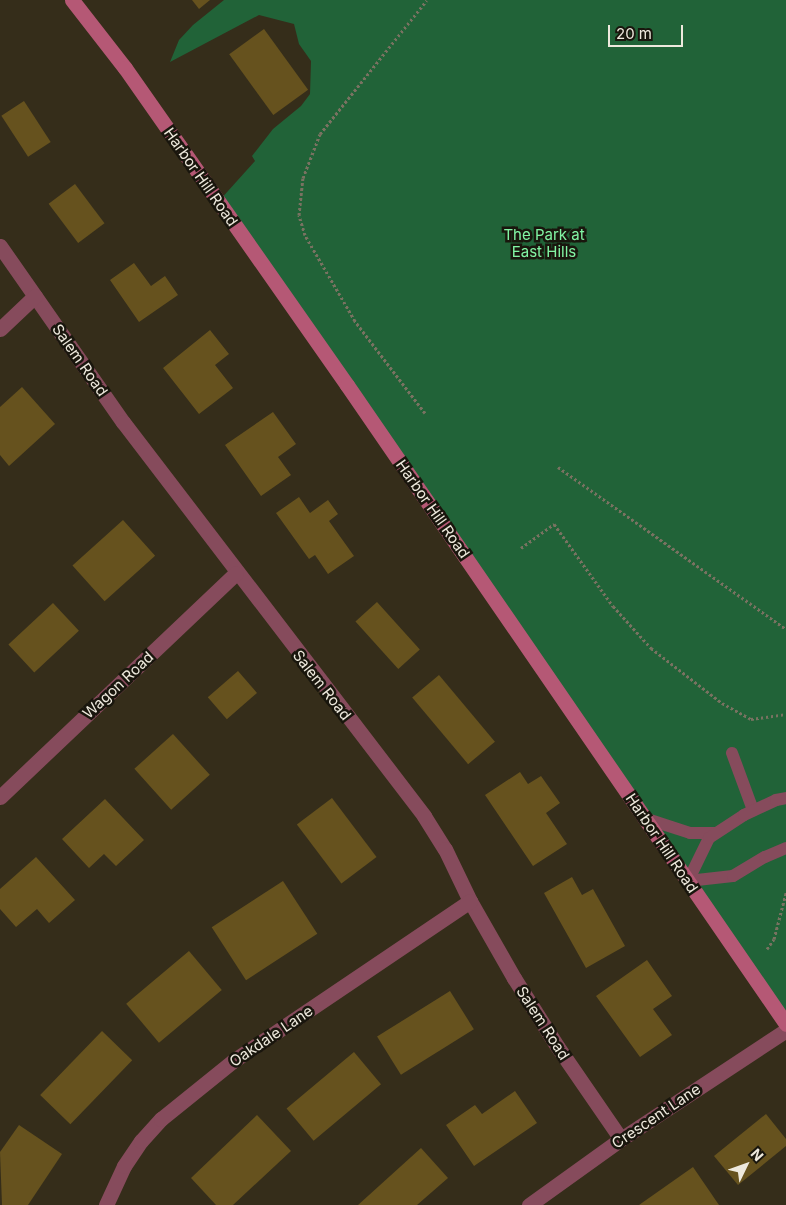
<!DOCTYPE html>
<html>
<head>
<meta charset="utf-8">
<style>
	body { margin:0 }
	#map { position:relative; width:786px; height:1205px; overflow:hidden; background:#352d1a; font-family:Inter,sans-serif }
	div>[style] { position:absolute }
	.green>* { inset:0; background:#216338 }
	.building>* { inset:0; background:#66521e; transform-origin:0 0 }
	.path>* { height:3px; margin-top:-1.5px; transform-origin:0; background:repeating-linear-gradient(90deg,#797261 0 2.5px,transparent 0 5px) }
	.lane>* { height:12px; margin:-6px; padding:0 6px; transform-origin:6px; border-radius:6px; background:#864b5c }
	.street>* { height:15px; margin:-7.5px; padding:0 7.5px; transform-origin:7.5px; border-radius:7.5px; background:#864b5c }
	.secondary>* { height:15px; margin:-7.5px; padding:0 7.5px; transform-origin:7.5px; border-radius:7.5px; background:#b55875 }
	span { translate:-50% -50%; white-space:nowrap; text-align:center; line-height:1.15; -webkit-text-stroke:5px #19160d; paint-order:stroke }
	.street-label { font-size:15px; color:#eee9dd }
	.park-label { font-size:15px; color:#82f5a4 }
	.north { position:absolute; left:721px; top:1140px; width:50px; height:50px; -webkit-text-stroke:4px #19160d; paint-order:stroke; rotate:48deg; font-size:14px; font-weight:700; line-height:20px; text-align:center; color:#eee9dd }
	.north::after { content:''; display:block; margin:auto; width:18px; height:22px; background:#eee9dd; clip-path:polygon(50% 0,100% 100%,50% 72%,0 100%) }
	.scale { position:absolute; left:608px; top:25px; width:75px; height:22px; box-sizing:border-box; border:2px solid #eee9dd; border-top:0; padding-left:6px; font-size:15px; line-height:18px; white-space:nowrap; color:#eee9dd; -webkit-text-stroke:4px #19160d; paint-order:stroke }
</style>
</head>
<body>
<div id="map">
	<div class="green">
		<i style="clip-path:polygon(224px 0,786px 0,786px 1024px,219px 201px,255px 161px,252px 156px,273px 129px,301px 106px,310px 94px,311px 61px,299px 44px,294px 24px,259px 15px,170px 62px,179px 40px,193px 25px)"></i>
	</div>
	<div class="building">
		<i style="clip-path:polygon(192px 0,210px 0,199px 9px)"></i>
		<i style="left:264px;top:29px;width:75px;height:43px;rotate:54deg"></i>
		<i style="left:24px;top:101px;width:49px;height:27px;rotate:57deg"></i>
		<i style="left:75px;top:184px;width:49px;height:33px;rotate:53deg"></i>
		<i style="clip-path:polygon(134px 263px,151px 286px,165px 276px,178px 295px,139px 322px,110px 280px)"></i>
		<i style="clip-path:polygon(210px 330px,229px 354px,215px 365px,233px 388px,199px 414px,163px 368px)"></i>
		<i style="clip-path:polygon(22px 387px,55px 424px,9px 466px,0 455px,0 407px)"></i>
		<i style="clip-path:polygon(273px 412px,296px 444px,278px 457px,291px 475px,261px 496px,225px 445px)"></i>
		<i style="clip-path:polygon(299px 497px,310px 513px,328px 500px,338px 514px,329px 521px,354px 556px,328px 574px,315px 555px,309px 559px,276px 513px)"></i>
		<i style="left:123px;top:520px;width:48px;height:68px;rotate:48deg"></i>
		<i style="left:377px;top:602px;width:64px;height:29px;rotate:48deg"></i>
		<i style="left:53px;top:603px;width:38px;height:61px;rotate:47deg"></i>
		<i style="left:238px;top:671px;width:29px;height:40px;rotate:49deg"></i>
		<i style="left:439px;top:675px;width:87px;height:35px;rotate:50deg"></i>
		<i style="left:173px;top:734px;width:55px;height:52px;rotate:48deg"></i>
		<i style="clip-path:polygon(520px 772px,528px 784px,541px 776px,560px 803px,546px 813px,567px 844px,533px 866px,485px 795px)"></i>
		<i style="left:332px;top:798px;width:74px;height:44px;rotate:53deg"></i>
		<i style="clip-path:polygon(105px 799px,144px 840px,116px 866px,104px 854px,89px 868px,62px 839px)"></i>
		<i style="clip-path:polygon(36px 857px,75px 900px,49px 923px,37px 909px,16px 927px,0 909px,0 889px)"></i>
		<i style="clip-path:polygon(572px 877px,582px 895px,593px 889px,625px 946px,586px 968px,544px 893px)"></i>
		<i style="left:283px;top:881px;width:63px;height:85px;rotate:57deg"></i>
		<i style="left:189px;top:951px;width:51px;height:82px;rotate:50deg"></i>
		<i style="clip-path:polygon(647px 960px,672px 996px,653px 1009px,672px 1035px,640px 1057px,596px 996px)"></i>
		<i style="left:450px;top:991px;width:45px;height:86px;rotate:58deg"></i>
		<i style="left:102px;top:1031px;width:42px;height:89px;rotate:44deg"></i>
		<i style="left:354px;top:1052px;width:42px;height:88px;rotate:50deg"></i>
		<i style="clip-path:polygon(515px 1091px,537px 1123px,474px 1166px,446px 1125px,475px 1105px,482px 1114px)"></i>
		<i style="clip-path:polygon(766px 1114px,786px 1139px,786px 1146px,738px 1185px,714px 1156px)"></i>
		<i style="clip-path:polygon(257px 1115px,291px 1151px,233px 1205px,216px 1205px,191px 1178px)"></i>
		<i style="clip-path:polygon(19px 1125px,62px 1154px,28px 1205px,2px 1205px,0 1152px)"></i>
		<i style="clip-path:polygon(421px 1148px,448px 1178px,417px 1205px,358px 1205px)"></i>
		<i style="clip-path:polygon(693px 1167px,719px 1205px,639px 1205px)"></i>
	</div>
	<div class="path">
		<i style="left:425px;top:413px;width:116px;rotate:-127.3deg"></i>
		<i style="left:355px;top:321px;width:99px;rotate:-120.2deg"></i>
		<i style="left:305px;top:235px;width:21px;rotate:-107deg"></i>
		<i style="left:299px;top:215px;width:37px;rotate:-84deg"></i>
		<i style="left:303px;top:178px;width:47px;rotate:-68.9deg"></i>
		<i style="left:320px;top:134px;width:171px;rotate:-51.4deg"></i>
		<i style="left:558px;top:467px;width:280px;rotate:35.4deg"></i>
		<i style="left:521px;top:548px;width:41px;rotate:-36deg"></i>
		<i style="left:554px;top:524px;width:101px;rotate:54.3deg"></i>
		<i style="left:613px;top:606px;width:57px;rotate:47.9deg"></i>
		<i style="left:651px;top:648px;width:90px;rotate:37.8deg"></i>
		<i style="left:722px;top:703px;width:33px;rotate:29deg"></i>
		<i style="left:751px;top:719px;width:35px;rotate:-8deg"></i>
		<i style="left:767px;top:949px;width:12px;rotate:-55deg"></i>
		<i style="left:774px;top:939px;width:48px;rotate:-75.4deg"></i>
	</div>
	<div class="lane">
		<i style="left:732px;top:753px;width:61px;rotate:69.8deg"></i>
		<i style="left:647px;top:819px;width:45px;rotate:18deg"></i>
		<i style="left:690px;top:833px;width:25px"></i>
		<i style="left:688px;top:881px;width:48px;rotate:-64deg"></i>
		<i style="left:709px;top:838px;width:42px;rotate:-33.3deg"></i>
		<i style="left:744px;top:815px;width:35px;rotate:-25deg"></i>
		<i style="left:776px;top:800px;width:10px;rotate:-11deg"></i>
		<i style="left:688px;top:881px;width:45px;rotate:-6.3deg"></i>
		<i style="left:733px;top:876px;width:37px;rotate:-31deg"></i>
		<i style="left:765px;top:857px;width:23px;rotate:-23deg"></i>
	</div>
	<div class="street">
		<i style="left:0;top:246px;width:215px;rotate:55.1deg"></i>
		<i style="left:123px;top:422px;width:496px;rotate:52.6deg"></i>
		<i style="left:424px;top:816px;width:39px;rotate:58deg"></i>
		<i style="left:445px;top:849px;width:58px;rotate:64.3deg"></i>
		<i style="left:470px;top:901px;width:89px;rotate:60.3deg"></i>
		<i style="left:514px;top:978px;width:80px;rotate:57.7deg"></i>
		<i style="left:557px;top:1046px;width:113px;rotate:55.5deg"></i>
		<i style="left:0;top:329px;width:48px;rotate:-43.3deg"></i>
		<i style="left:0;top:797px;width:325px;rotate:-43.5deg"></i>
		<i style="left:106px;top:1205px;width:43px;rotate:-65.2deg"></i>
		<i style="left:124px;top:1166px;width:30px;rotate:-56deg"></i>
		<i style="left:141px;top:1141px;width:30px;rotate:-48deg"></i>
		<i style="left:161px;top:1119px;width:92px;rotate:-38.9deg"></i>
		<i style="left:233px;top:1061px;width:286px;rotate:-34deg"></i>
		<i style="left:529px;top:1205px;width:113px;rotate:-35.7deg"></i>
		<i style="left:621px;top:1139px;width:198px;rotate:-33.4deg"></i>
	</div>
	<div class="secondary">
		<i style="left:72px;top:0;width:86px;rotate:52.1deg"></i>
		<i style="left:125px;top:68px;width:387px;rotate:55deg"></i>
		<i style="left:347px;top:385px;width:775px;rotate:55.51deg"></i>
	</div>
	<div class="street-label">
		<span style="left:201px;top:177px;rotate:55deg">Harbor Hill Road</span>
		<span style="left:80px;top:360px;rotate:55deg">Salem Road</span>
		<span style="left:433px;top:509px;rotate:55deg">Harbor Hill Road</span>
		<span style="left:118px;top:685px;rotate:-43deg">Wagon Road</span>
		<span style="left:322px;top:685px;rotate:52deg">Salem Road</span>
		<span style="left:662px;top:843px;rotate:56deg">Harbor Hill Road</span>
		<span style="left:543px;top:1023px;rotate:57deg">Salem Road</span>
		<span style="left:271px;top:1036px;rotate:-34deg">Oakdale Lane</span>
		<span style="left:656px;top:1116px;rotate:-34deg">Crescent Lane</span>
	</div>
	<div class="park-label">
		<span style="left:544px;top:243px">The Park at<br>East Hills</span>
	</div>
	<div class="north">N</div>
	<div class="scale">20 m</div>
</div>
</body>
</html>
